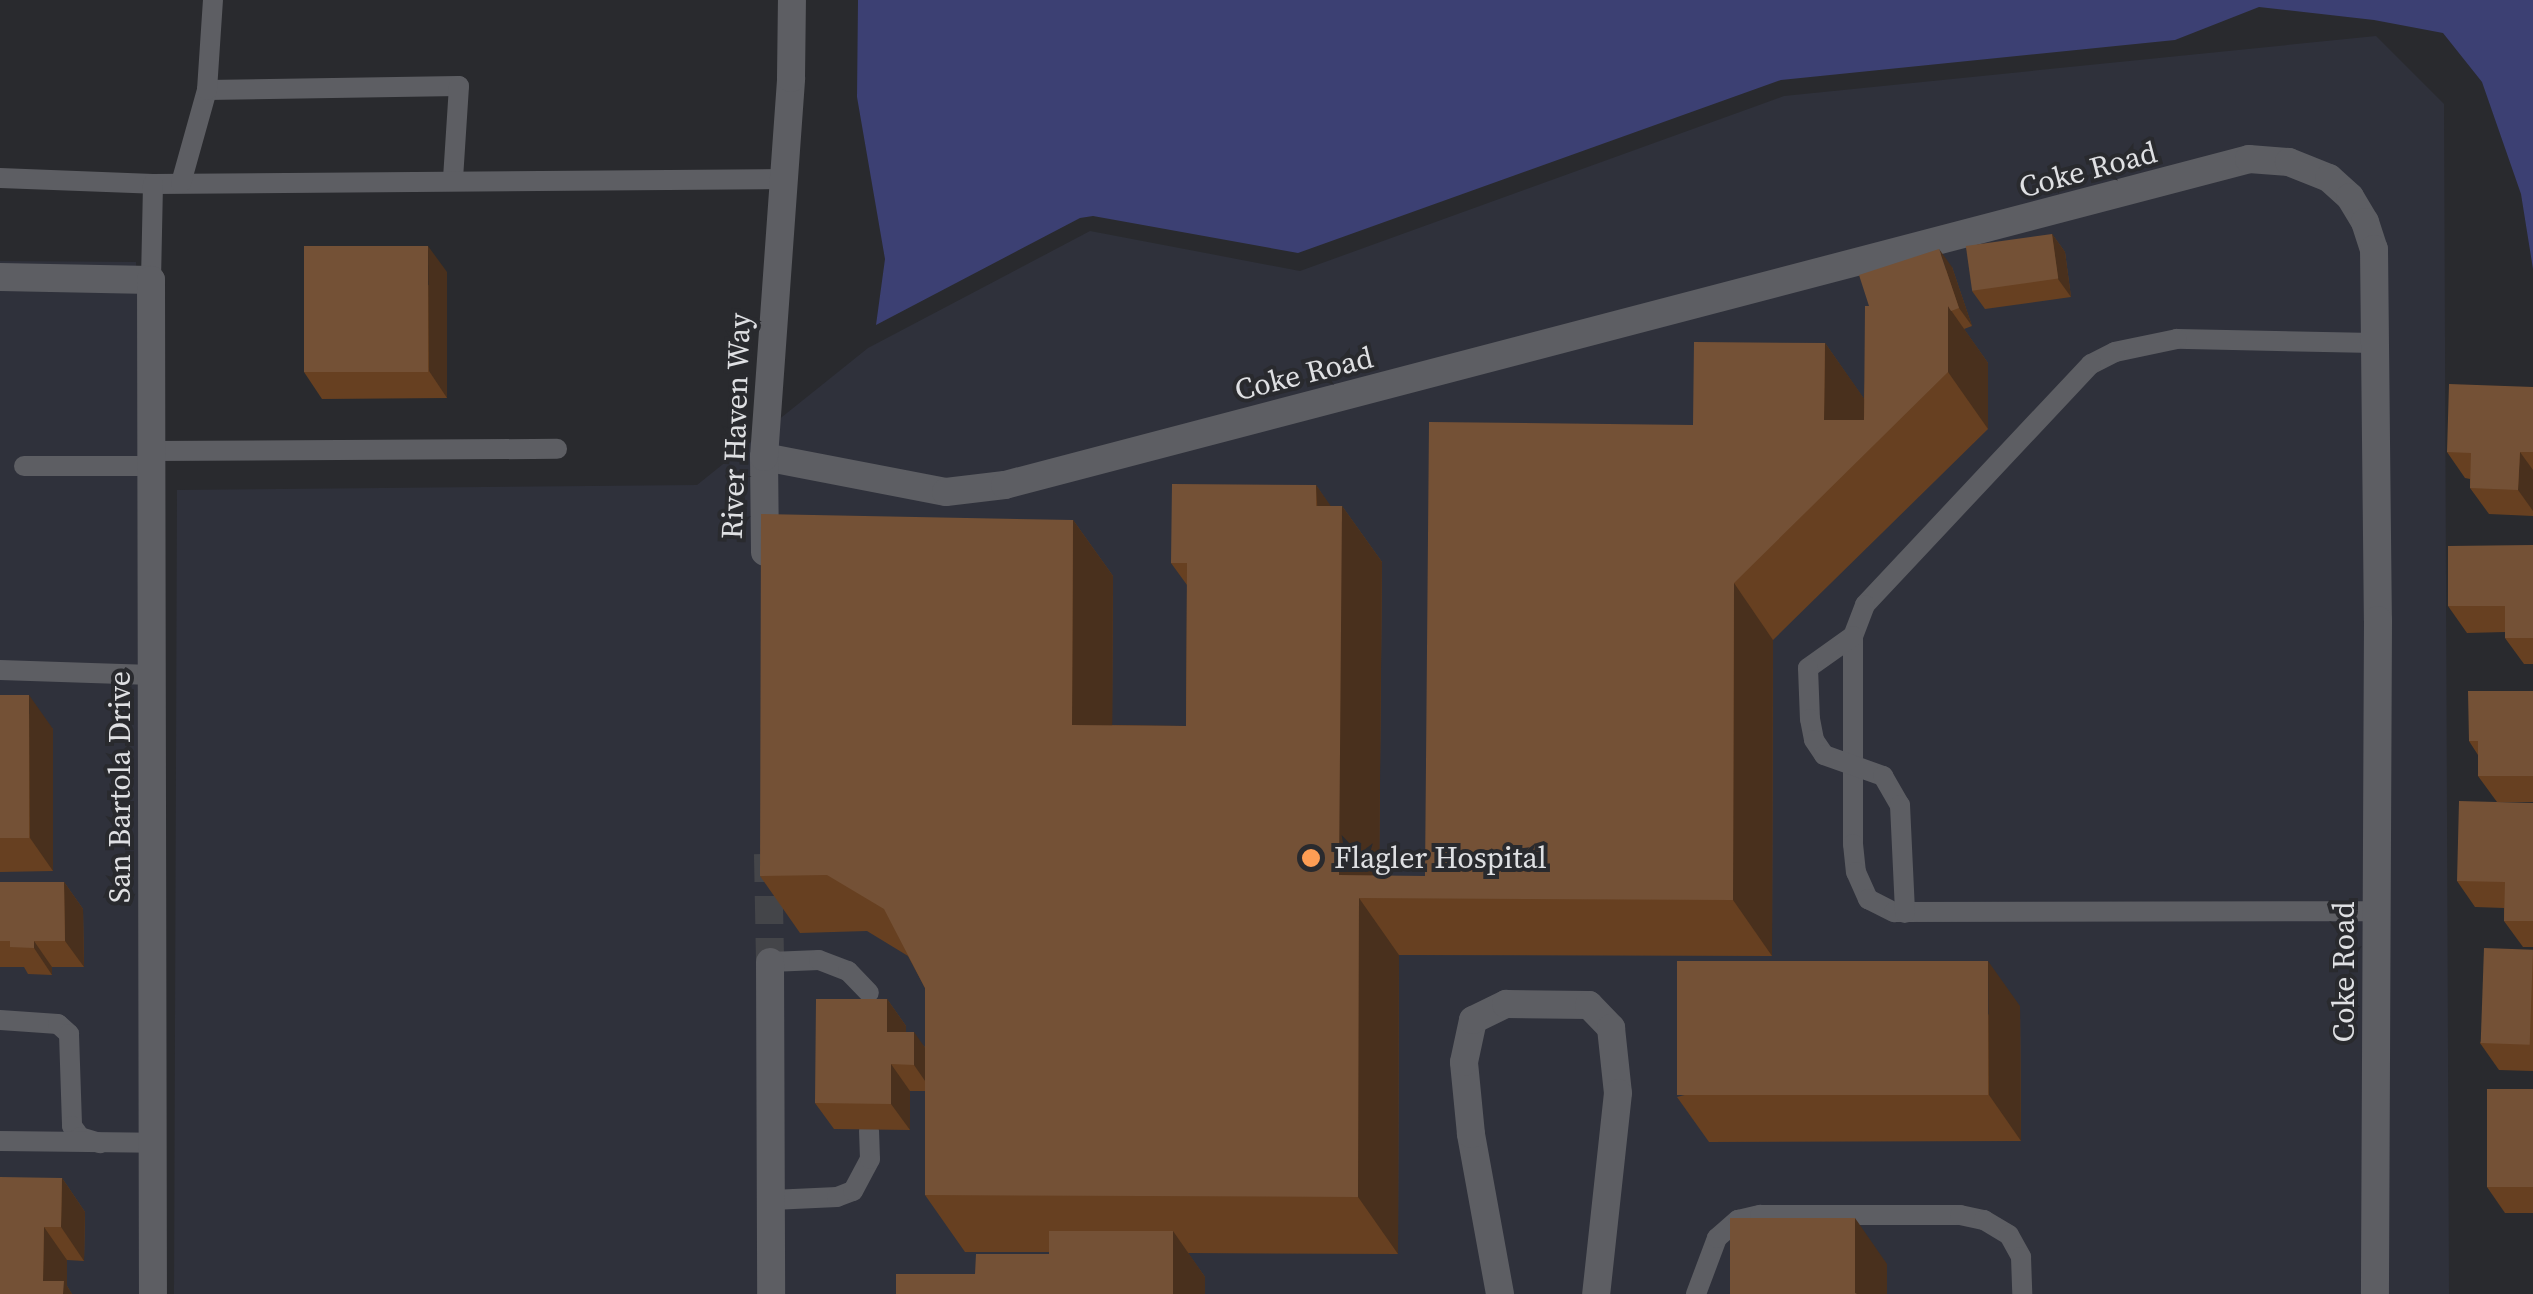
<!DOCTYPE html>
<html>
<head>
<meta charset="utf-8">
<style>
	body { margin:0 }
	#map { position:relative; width:2533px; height:1294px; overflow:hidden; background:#292a2e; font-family:"Source Serif 4",serif }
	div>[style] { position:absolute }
	.built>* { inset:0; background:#2f313b }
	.green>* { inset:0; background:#3c4073 }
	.minor-tunnel>* { height:28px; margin-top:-14px; transform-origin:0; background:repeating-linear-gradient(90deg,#444549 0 28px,transparent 0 42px) }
	.service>* { height:20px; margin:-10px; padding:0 10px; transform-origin:10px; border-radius:10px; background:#5d5e63 }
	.minor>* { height:28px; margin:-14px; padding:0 14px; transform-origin:14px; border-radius:14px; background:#5d5e63 }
	.wall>* { inset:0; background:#674021 }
	.shaded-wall>* { inset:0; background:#49301d }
	.building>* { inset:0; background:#745136; transform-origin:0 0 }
	.dots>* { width:28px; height:28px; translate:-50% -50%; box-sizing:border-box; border:5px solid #292a2e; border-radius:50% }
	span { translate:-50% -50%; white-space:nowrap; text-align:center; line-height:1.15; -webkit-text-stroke:8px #292a2e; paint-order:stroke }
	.street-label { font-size:30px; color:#dfe0e3 }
	.poi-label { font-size:30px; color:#dfe0e3 }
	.left { translate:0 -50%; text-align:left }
</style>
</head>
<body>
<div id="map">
	<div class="built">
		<i style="clip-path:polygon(2376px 36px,2444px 104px,2449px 1294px,174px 1294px,177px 490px,697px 485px,868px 348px,1090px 231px,1300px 271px,1784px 96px)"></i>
		<i style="clip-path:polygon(0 261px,136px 262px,149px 595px,152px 1294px,0 1294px)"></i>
	</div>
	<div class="green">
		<i style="clip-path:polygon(858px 0,2533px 0,2533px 269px,2521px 194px,2482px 82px,2443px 33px,2374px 20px,2259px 7px,2175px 40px,1781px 80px,1298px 253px,1093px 216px,1080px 218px,876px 325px,885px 259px,857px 97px)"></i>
	</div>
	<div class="minor-tunnel">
		<i style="left:768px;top:854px;width:108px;rotate:88.9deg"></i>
	</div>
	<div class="service">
		<i style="left:207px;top:90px;width:252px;rotate:-0.9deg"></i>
		<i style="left:459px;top:86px;width:93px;rotate:93.7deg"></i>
		<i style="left:0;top:178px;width:153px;rotate:2.2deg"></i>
		<i style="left:153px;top:184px;width:630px;rotate:-0.45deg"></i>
		<i style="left:181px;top:183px;width:97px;rotate:-74.4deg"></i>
		<i style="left:207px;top:90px;width:90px;rotate:-86.2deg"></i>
		<i style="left:151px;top:280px;width:96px;rotate:-88.8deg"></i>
		<i style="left:2374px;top:343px;width:197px;rotate:-178.8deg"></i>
		<i style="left:2177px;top:339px;width:63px;rotate:168.2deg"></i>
		<i style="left:2115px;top:352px;width:27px;rotate:153deg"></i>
		<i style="left:2091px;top:364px;width:330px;rotate:133.2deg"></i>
		<i style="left:1865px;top:605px;width:33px;rotate:111deg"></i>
		<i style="left:1853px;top:636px;width:208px;rotate:90deg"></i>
		<i style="left:1853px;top:844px;width:28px;rotate:84deg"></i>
		<i style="left:1856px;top:872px;width:30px;rotate:66deg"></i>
		<i style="left:1868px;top:899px;width:29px;rotate:27deg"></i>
		<i style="left:1894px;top:912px;width:482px;rotate:-0.1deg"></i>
		<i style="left:151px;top:451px;width:406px;rotate:-0.3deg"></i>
		<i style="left:24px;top:466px;width:128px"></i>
		<i style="left:1853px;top:636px;width:55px;rotate:144.6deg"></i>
		<i style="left:1808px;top:668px;width:51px;rotate:87.8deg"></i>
		<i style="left:1810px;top:719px;width:21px;rotate:79deg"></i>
		<i style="left:1814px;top:740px;width:18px;rotate:56deg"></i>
		<i style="left:1824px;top:755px;width:63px;rotate:19.6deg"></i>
		<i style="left:1883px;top:776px;width:34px;rotate:60deg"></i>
		<i style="left:1900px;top:805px;width:108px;rotate:87.3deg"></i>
		<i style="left:0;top:670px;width:152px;rotate:1.9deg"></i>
		<i style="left:770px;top:962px;width:49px;rotate:-2.3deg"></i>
		<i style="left:819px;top:960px;width:31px;rotate:21deg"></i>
		<i style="left:848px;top:971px;width:30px;rotate:46deg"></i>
		<i style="left:0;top:1020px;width:58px;rotate:3.9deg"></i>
		<i style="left:58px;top:1024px;width:15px;rotate:42deg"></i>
		<i style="left:69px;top:1034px;width:92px;rotate:88.1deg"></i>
		<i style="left:72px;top:1126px;width:14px;rotate:54deg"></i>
		<i style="left:80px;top:1137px;width:21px;rotate:17deg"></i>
		<i style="left:0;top:1141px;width:153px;rotate:0.7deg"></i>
		<i style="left:772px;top:1200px;width:65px;rotate:-2.6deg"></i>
		<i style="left:837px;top:1197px;width:17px;rotate:-21deg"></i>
		<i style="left:853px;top:1191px;width:36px;rotate:-62deg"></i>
		<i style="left:870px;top:1159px;width:28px;rotate:-92deg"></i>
		<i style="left:1696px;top:1294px;width:60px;rotate:-69.4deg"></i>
		<i style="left:1717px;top:1238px;width:28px;rotate:-41deg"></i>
		<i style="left:1738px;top:1220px;width:23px;rotate:-13deg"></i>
		<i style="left:1760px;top:1215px;width:200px"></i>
		<i style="left:1960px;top:1215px;width:25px;rotate:12deg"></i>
		<i style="left:1984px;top:1220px;width:29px;rotate:31deg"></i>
		<i style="left:2009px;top:1235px;width:25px;rotate:61deg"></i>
		<i style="left:2021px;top:1257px;width:37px;rotate:88deg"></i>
	</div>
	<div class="minor">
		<i style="left:0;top:277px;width:151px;rotate:1.1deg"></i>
		<i style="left:151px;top:280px;width:1014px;rotate:89.89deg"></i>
		<i style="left:764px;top:457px;width:185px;rotate:10.9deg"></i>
		<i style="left:946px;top:492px;width:59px;rotate:-6.8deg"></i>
		<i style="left:1005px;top:485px;width:1286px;rotate:-14.68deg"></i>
		<i style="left:2249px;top:159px;width:40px;rotate:4.3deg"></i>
		<i style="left:2289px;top:162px;width:43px;rotate:21.8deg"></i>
		<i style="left:2329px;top:178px;width:28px;rotate:42deg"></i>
		<i style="left:2350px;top:197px;width:29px;rotate:59deg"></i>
		<i style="left:2365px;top:222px;width:28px;rotate:72deg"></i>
		<i style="left:2374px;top:249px;width:371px;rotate:89.4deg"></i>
		<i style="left:2378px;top:620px;width:674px;rotate:90.26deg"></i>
		<i style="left:765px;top:552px;width:95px;rotate:-90.6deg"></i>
		<i style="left:764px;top:457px;width:380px;rotate:-85.9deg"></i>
		<i style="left:791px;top:78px;width:78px;rotate:-89.3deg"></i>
		<i style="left:770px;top:962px;width:332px;rotate:89.8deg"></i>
		<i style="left:1500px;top:1294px;width:163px;rotate:-100.3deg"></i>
		<i style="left:1471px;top:1134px;width:72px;rotate:-95.6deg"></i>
		<i style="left:1464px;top:1062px;width:43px;rotate:-77.9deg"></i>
		<i style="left:1473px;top:1020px;width:37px;rotate:-26deg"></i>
		<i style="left:1506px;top:1004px;width:83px;rotate:0.7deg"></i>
		<i style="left:1589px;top:1005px;width:32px;rotate:46deg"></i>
		<i style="left:1611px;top:1028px;width:65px;rotate:83.9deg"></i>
		<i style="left:1618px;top:1093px;width:202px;rotate:96.2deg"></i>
	</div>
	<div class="wall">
		<i style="clip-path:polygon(2052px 234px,2065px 252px,2071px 297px,1985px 309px,1972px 291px)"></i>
		<i style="clip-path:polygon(1952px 267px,1972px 326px,1964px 329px,1988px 363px,1988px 429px,1773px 640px,1772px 956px,1399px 955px,1398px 1254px,1188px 1253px,1205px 1277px,975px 1274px,1049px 1254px,1049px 1252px,965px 1252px,925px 1195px,925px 1091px,910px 1091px,910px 1130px,834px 1129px,815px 1103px,887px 999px,906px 1026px,906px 1032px,925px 1047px,925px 988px,908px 956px,867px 931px,800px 933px,760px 876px,1073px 520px,1113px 576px,1112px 725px,1186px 726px,1187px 585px,1171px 563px,1316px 485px,1330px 506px,1342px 506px,1382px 562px,1379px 876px,1425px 876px,1693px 425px,1825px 343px,1864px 399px,1869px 306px)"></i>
		<i style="clip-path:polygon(447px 272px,447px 398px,322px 399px,304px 372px)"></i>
		<i style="clip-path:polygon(2533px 387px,2533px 516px,2489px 514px,2470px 488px,2470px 479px,2465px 478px,2447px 452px)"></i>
		<i style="clip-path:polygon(2533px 545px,2533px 664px,2524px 664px,2505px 638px,2505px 632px,2467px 633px,2448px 606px)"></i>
		<i style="clip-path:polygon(2533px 691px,2533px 802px,2497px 802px,2478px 776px,2478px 755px,2469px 741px)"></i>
		<i style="clip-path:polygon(0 695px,53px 729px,53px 871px,0 872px)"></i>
		<i style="clip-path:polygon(2533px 803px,2533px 947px,2523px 947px,2504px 921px,2504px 908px,2475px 907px,2457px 881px)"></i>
		<i style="clip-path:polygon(0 882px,64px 882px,83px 909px,84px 967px,52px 967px,52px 975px,28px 974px,24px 967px,0 967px)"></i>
		<i style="clip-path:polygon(2533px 950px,2533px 1071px,2499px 1070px,2480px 1043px)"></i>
		<i style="clip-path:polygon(2020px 1006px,2021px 1141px,1709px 1142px,1677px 1097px)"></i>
		<i style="clip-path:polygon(2533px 1089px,2533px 1213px,2505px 1213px,2487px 1187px)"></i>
		<i style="clip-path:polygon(62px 1178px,85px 1212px,84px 1261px,67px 1260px,67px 1286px,72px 1294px,0 1294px)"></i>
	</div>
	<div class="shaded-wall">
		<i style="clip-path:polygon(2052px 234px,2065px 252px,2071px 297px,2058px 279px)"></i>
		<i style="clip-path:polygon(428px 246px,447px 272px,447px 398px,429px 371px)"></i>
		<i style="clip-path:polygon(1939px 249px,1952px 267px,1972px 326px,1959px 308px)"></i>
		<i style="clip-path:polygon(1948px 306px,1988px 363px,1988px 429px,1948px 372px)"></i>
		<i style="clip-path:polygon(1825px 343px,1865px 400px,1864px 455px,1824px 420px)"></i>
		<i style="clip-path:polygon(2520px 452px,2533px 470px,2533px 511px,2518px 490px)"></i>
		<i style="clip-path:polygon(1316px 485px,1342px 522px,1342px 506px,1382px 562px,1379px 898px,1359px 898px,1399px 955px,1398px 1254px,1358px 1197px)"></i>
		<i style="clip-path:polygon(1073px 520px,1113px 576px,1112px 782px,1072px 725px)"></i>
		<i style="clip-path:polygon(1734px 583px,1773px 640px,1772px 956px,1733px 900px)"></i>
		<i style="clip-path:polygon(29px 695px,53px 729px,53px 871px,30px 838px)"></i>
		<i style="clip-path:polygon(64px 882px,83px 909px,84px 967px,65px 941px)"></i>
		<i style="clip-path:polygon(34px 941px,52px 967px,52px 975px,34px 948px)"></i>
		<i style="clip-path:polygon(1988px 961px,2020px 1006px,2021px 1141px,1989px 1095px)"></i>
		<i style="clip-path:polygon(887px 999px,906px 1026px,906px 1058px,887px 1032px)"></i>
		<i style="clip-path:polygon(914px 1032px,933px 1059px,932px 1091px,914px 1065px)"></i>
		<i style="clip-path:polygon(891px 1064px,910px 1091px,910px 1130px,891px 1104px)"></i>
		<i style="clip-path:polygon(62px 1178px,85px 1212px,84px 1261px,61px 1227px)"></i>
		<i style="clip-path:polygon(1855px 1218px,1887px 1264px,1887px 1294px,1856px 1294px,1855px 1293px)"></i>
		<i style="clip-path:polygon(44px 1227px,67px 1260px,67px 1286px,72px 1294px,53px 1294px,43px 1281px)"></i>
		<i style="clip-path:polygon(1173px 1231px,1205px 1277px,1205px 1294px,1173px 1294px)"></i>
	</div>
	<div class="building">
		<i style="left:2052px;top:234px;width:45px;height:87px;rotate:82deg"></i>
		<i style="left:304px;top:246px;width:124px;height:126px"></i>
		<i style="clip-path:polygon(1939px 249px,1959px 308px,1951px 311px,1948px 306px,1869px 306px,1859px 275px)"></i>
		<i style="clip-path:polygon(1865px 306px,1948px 306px,1948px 372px,1734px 583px,1733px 900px,1359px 898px,1358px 1197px,925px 1195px,925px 988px,884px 909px,827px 875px,760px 876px,761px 514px,1073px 520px,1072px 725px,1186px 726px,1187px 563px,1171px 563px,1172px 484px,1316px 485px,1316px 506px,1342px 506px,1339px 875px,1425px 876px,1429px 422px,1693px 425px,1694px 342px,1825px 343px,1824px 420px,1864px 420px)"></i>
		<i style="clip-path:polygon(2449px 384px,2533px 387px,2533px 452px,2520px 452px,2518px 490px,2470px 488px,2471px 453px,2447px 452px)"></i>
		<i style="clip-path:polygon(2533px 545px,2533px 638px,2505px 638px,2505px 606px,2448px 606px,2448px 546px)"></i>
		<i style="clip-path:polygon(2468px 691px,2533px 691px,2533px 776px,2478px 776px,2478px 741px,2469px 741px)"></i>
		<i style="left:0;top:695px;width:29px;height:143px"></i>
		<i style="clip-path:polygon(2459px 801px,2533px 803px,2533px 921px,2504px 921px,2505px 882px,2457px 881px)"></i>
		<i style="clip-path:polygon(0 882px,64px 882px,65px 941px,34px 941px,34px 948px,10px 947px,10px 941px,0 941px)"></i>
		<i style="left:2484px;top:948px;width:49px;height:95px;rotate:2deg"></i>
		<i style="left:1988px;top:961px;width:134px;height:311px;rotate:90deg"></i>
		<i style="clip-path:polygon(816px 999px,887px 999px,887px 1032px,914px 1032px,914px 1065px,891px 1064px,891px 1104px,815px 1103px)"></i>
		<i style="left:2487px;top:1089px;width:46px;height:98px"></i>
		<i style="clip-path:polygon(0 1177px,62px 1178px,61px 1227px,44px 1227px,43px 1281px,64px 1281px,63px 1294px,0 1294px)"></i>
		<i style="clip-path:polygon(1730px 1218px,1855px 1218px,1855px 1293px,1857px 1294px,1730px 1294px)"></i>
		<i style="clip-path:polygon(1049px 1231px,1173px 1231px,1173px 1294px,896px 1294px,896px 1274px,975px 1274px,976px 1254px,1049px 1254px)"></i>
	</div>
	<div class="dots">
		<i style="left:1311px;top:858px;background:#fd9d54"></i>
	</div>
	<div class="street-label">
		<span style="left:2088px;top:170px;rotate:-15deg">Coke Road</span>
		<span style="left:1304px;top:374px;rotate:-14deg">Coke Road</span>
		<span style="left:736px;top:426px;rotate:-88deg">River Haven Way</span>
		<span style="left:120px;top:787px;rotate:-90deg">San Bartola Drive</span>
		<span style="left:2344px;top:972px;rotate:-90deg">Coke Road</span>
	</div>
	<div class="poi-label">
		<span class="left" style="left:1334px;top:858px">Flagler Hospital</span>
	</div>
</div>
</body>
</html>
